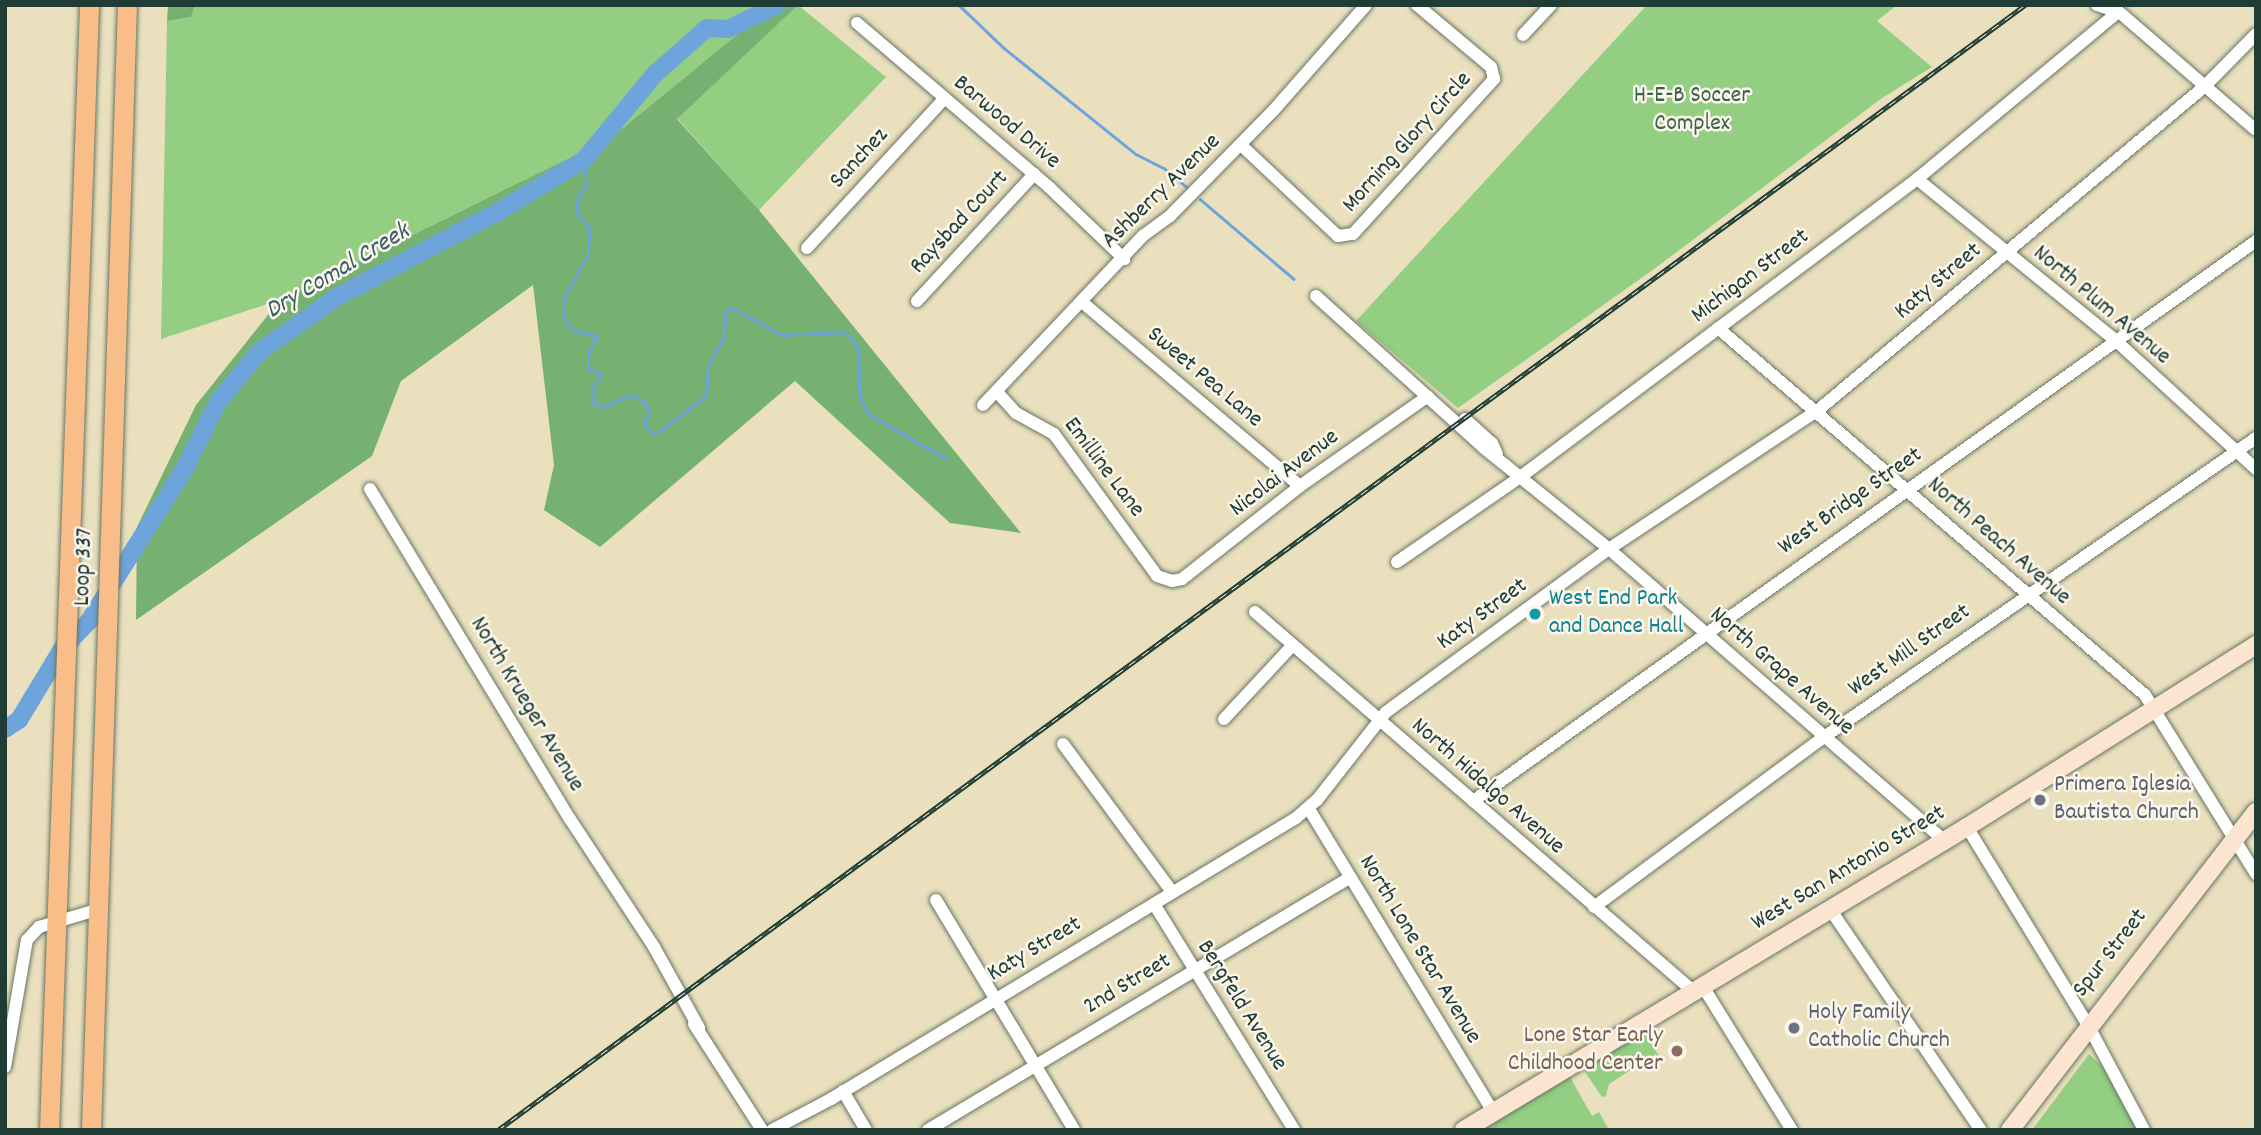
<!DOCTYPE html>
<html>
<head>
<meta charset="utf-8">
<style>
	body { margin:0 }
	#map { position:relative; width:2261px; height:1135px; overflow:hidden; background:#ebe0be; font-family:Dekko,sans-serif }
	div>[style] { position:absolute }
	.green>* { inset:0; background:#93ce83 }
	.forest>* { inset:0; background:#76b171 }
	.stream>* { height:2.5px; margin:-1.25px; padding:0 1.25px; transform-origin:1.25px; border-radius:1.25px; background:#6ea4dc }
	.river>* { height:18px; margin:-9px; padding:0 9px; transform-origin:9px; border-radius:9px; background:#6ea4dc }
	.roads { filter:drop-shadow(0 0 2px #667664) drop-shadow(0 0 2px #667664) }
	.street>* { height:12px; margin:-6px; padding:0 6px; transform-origin:6px; border-radius:6px; background:#fff }
	.secondary>* { height:18px; margin:-9px; padding:0 9px; transform-origin:9px; border-radius:9px; background:#fce5d0 }
	.primary>* { height:19px; margin:-9.5px; padding:0 9.5px; transform-origin:9.5px; border-radius:9.5px; background:#f8bd89 }
	.rail>* { height:5px; margin-top:-2.5px; transform-origin:0; background:repeating-linear-gradient(90deg,#fbf7ec 0 8px,#1f3d34 0 16px); box-sizing:border-box; border-block:2px solid #1f3d34 }
	.dots>* { width:19px; height:19px; translate:-50% -50%; box-sizing:border-box; border:4px solid #fbf7ec; border-radius:50% }
	span { translate:-50% -50%; white-space:nowrap; text-align:center; line-height:1.15; -webkit-text-stroke:5px #fbf7ec; paint-order:stroke }
	.park-label { font-size:24px; color:#3c6148 }
	.street-label { font-size:24px; color:#1f3d34 }
	.culture-label { font-size:24px; color:#0d838f }
	.left { translate:0 -50%; text-align:left }
	.worship-label { font-size:24px; color:#5b616d }
	.education-label { font-size:24px; color:#785e54 }
	.right { translate:-100% -50%; text-align:right }
	.water-label { font-size:26px; color:#375c66; font-style:italic }
	.frame { position:absolute; inset:0; border:7px solid #1f3d34; pointer-events:none }
</style>
</head>
<body>
<div id="map">
	<div class="green">
		<i style="clip-path:polygon(195px 5px,766px 5px,755px 20px,612px 137px,280px 300px,161px 339px,167px 21px,191px 17px)"></i>
		<i style="clip-path:polygon(798px 5px,886px 77px,759px 210px,677px 118px)"></i>
		<i style="clip-path:polygon(1647px 5px,1897px 5px,1877px 21px,1932px 67px,1882px 98px,1654px 269px,1458px 408px,1356px 321px)"></i>
		<i style="clip-path:polygon(1644px 1032px,1662px 1061px,1655px 1064px,1656px 1054px,1609px 1084px,1606px 1096px,1602px 1097px,1583px 1069px)"></i>
		<i style="clip-path:polygon(2089px 1054px,2107px 1071px,2138px 1130px,2032px 1130px)"></i>
		<i style="clip-path:polygon(1570px 1077px,1592px 1116px,1599px 1112px,1609px 1130px,1482px 1130px)"></i>
	</div>
	<div class="forest">
		<i style="clip-path:polygon(168px 5px,195px 5px,191px 17px,167px 21px)"></i>
		<i style="clip-path:polygon(766px 5px,798px 5px,677px 119px,759px 210px,1021px 533px,950px 523px,795px 381px,600px 547px,544px 510px,554px 465px,533px 285px,401px 381px,372px 456px,136px 620px,137px 527px,196px 405px,280px 300px,612px 137px,755px 20px)"></i>
	</div>
	<div class="stream">
		<i style="left:959px;top:5px;width:62px;rotate:43.7deg"></i>
		<i style="left:1004px;top:48px;width:169px;rotate:38.8deg"></i>
		<i style="left:1136px;top:154px;width:31px;rotate:27deg"></i>
		<i style="left:1164px;top:168px;width:31px;rotate:40deg"></i>
		<i style="left:584px;top:160px;width:24px;rotate:83deg"></i>
		<i style="left:587px;top:184px;width:20px;rotate:120deg"></i>
		<i style="left:577px;top:201px;width:14px;rotate:86deg"></i>
		<i style="left:578px;top:215px;width:18px;rotate:47deg"></i>
		<i style="left:590px;top:228px;width:28px;rotate:94deg"></i>
		<i style="left:588px;top:256px;width:47px;rotate:119.3deg"></i>
		<i style="left:565px;top:297px;width:19px;rotate:93deg"></i>
		<i style="left:564px;top:316px;width:16px;rotate:60deg"></i>
		<i style="left:572px;top:330px;width:26px;rotate:13deg"></i>
		<i style="left:597px;top:336px;width:19px;rotate:115deg"></i>
		<i style="left:589px;top:353px;width:15px;rotate:94deg"></i>
		<i style="left:588px;top:368px;width:15px;rotate:23deg"></i>
		<i style="left:602px;top:374px;width:15px;rotate:122deg"></i>
		<i style="left:594px;top:387px;width:17px;rotate:90deg"></i>
		<i style="left:594px;top:404px;width:9px;rotate:18deg"></i>
		<i style="left:603px;top:407px;width:30px;rotate:-24deg"></i>
		<i style="left:630px;top:395px;width:15px;rotate:23deg"></i>
		<i style="left:644px;top:401px;width:11px;rotate:63deg"></i>
		<i style="left:649px;top:411px;width:14px;rotate:107deg"></i>
		<i style="left:645px;top:424px;width:11px;rotate:52deg"></i>
		<i style="left:652px;top:433px;width:8px;rotate:-14deg"></i>
		<i style="left:660px;top:431px;width:58px;rotate:-37.3deg"></i>
		<i style="left:706px;top:396px;width:30px;rotate:-86deg"></i>
		<i style="left:708px;top:366px;width:31px;rotate:-61deg"></i>
		<i style="left:723px;top:339px;width:29px;rotate:-84deg"></i>
		<i style="left:726px;top:310px;width:7px;rotate:-16deg"></i>
		<i style="left:733px;top:308px;width:57px;rotate:28.4deg"></i>
		<i style="left:783px;top:335px;width:61px;rotate:-2.8deg"></i>
		<i style="left:844px;top:332px;width:13px;rotate:39deg"></i>
		<i style="left:854px;top:340px;width:16px;rotate:72deg"></i>
		<i style="left:859px;top:355px;width:39px;rotate:89deg"></i>
		<i style="left:860px;top:394px;width:20px;rotate:70deg"></i>
		<i style="left:867px;top:413px;width:92px;rotate:29.9deg"></i>
		<i style="left:1200px;top:199px;width:123px;rotate:40.4deg"></i>
	</div>
	<div class="river">
		<i style="left:5px;top:729px;width:17px;rotate:-33deg"></i>
		<i style="left:19px;top:720px;width:83px;rotate:-58.8deg"></i>
		<i style="left:62px;top:649px;width:39px;rotate:-46deg"></i>
		<i style="left:89px;top:621px;width:181px;rotate:-57.9deg"></i>
		<i style="left:185px;top:468px;width:74px;rotate:-63.4deg"></i>
		<i style="left:218px;top:402px;width:65px;rotate:-50.6deg"></i>
		<i style="left:259px;top:352px;width:95px;rotate:-35.2deg"></i>
		<i style="left:337px;top:297px;width:186px;rotate:-27.9deg"></i>
		<i style="left:501px;top:210px;width:97px;rotate:-31.1deg"></i>
		<i style="left:584px;top:160px;width:112px;rotate:-50.5deg"></i>
		<i style="left:655px;top:74px;width:69px;rotate:-41.5deg"></i>
		<i style="left:707px;top:28px;width:21px;rotate:3deg"></i>
		<i style="left:728px;top:29px;width:55px;rotate:-26.1deg"></i>
	</div>
	<div class="roads">
		<div class="street">
			<i style="left:2097px;top:5px;width:22px;rotate:18deg"></i>
			<i style="left:2111px;top:5px;width:191px;rotate:40.8deg"></i>
			<i style="left:857px;top:23px;width:254px;rotate:40.5deg"></i>
			<i style="left:1050px;top:188px;width:103px;rotate:43.8deg"></i>
			<i style="left:1523px;top:35px;width:41px;rotate:-47deg"></i>
			<i style="left:1241px;top:145px;width:133px;rotate:43.2deg"></i>
			<i style="left:1338px;top:236px;width:15px;rotate:-8deg"></i>
			<i style="left:1353px;top:234px;width:210px;rotate:-47.7deg"></i>
			<i style="left:1494px;top:79px;width:12px;rotate:-104deg"></i>
			<i style="left:1491px;top:67px;width:97px;rotate:-140deg"></i>
			<i style="left:1917px;top:179px;width:254px;rotate:39.1deg"></i>
			<i style="left:2114px;top:339px;width:193px;rotate:42.5deg"></i>
			<i style="left:807px;top:248px;width:202px;rotate:-47.4deg"></i>
			<i style="left:1316px;top:296px;width:227px;rotate:42.1deg"></i>
			<i style="left:1484px;top:448px;width:161px;rotate:38.9deg"></i>
			<i style="left:1609px;top:549px;width:442px;rotate:41deg"></i>
			<i style="left:917px;top:301px;width:173px;rotate:-47.3deg"></i>
			<i style="left:1082px;top:302px;width:285px;rotate:40.2deg"></i>
			<i style="left:1718px;top:328px;width:563px;rotate:40.68deg"></i>
			<i style="left:2145px;top:695px;width:211px;rotate:58.2deg"></i>
			<i style="left:997px;top:392px;width:28px;rotate:48deg"></i>
			<i style="left:1016px;top:413px;width:43px;rotate:28.9deg"></i>
			<i style="left:1054px;top:434px;width:175px;rotate:54deg"></i>
			<i style="left:1157px;top:576px;width:16px;rotate:18deg"></i>
			<i style="left:1172px;top:581px;width:10px;rotate:-11deg"></i>
			<i style="left:1182px;top:579px;width:150px;rotate:-38.2deg"></i>
			<i style="left:1300px;top:486px;width:156px;rotate:-35.1deg"></i>
			<i style="left:983px;top:405px;width:234px;rotate:-46.6deg"></i>
			<i style="left:1144px;top:235px;width:32px;rotate:-36deg"></i>
			<i style="left:1170px;top:216px;width:147px;rotate:-45.6deg"></i>
			<i style="left:1273px;top:111px;width:141px;rotate:-48.7deg"></i>
			<i style="left:1465px;top:419px;width:36px;rotate:42deg"></i>
			<i style="left:1492px;top:443px;width:12px;rotate:66deg"></i>
			<i style="left:370px;top:489px;width:386px;rotate:58.8deg"></i>
			<i style="left:570px;top:819px;width:153px;rotate:56.7deg"></i>
			<i style="left:654px;top:947px;width:93px;rotate:60.9deg"></i>
			<i style="left:1397px;top:562px;width:153px;rotate:-34.6deg"></i>
			<i style="left:1523px;top:475px;width:493px;rotate:-36.9deg"></i>
			<i style="left:1917px;top:179px;width:261px;rotate:-39.7deg"></i>
			<i style="left:1255px;top:612px;width:579px;rotate:40.87deg"></i>
			<i style="left:1224px;top:719px;width:98px;rotate:-47.1deg"></i>
			<i style="left:1063px;top:744px;width:184px;rotate:53.6deg"></i>
			<i style="left:1473px;top:801px;width:963px;rotate:-35.57deg"></i>
			<i style="left:1309px;top:809px;width:354px;rotate:58.7deg"></i>
			<i style="left:1967px;top:827px;width:232px;rotate:58.6deg"></i>
			<i style="left:2088px;top:1025px;width:119px;rotate:61.9deg"></i>
			<i style="left:936px;top:900px;width:268px;rotate:59deg"></i>
			<i style="left:1154px;top:904px;width:266px;rotate:58.2deg"></i>
			<i style="left:1594px;top:907px;width:286px;rotate:-36.5deg"></i>
			<i style="left:1824px;top:737px;width:525px;rotate:-34.69deg"></i>
			<i style="left:1830px;top:909px;width:268px;rotate:55.7deg"></i>
			<i style="left:1702px;top:985px;width:171px;rotate:58.2deg"></i>
			<i style="left:694px;top:1024px;width:126px;rotate:57.3deg"></i>
			<i style="left:5px;top:1067px;width:129px;rotate:-80.2deg"></i>
			<i style="left:27px;top:940px;width:18px;rotate:-47deg"></i>
			<i style="left:39px;top:927px;width:59px;rotate:-16.6deg"></i>
			<i style="left:843px;top:1091px;width:45px;rotate:59.5deg"></i>
			<i style="left:772px;top:1130px;width:67px;rotate:-27.7deg"></i>
			<i style="left:831px;top:1099px;width:543px;rotate:-31.14deg"></i>
			<i style="left:1296px;top:818px;width:28px;rotate:-41deg"></i>
			<i style="left:1317px;top:800px;width:112px;rotate:-51.9deg"></i>
			<i style="left:1386px;top:712px;width:276px;rotate:-36.2deg"></i>
			<i style="left:1609px;top:549px;width:250px;rotate:-33.6deg"></i>
			<i style="left:1817px;top:411px;width:505px;rotate:-39.94deg"></i>
			<i style="left:2204px;top:87px;width:74px;rotate:-45.5deg"></i>
			<i style="left:928px;top:1130px;width:492px;rotate:-30.9deg"></i>
		</div>
		<div class="secondary">
			<i style="left:1464px;top:1130px;width:587px;rotate:-31.06deg"></i>
			<i style="left:1967px;top:827px;width:342px;rotate:-32.2deg"></i>
			<i style="left:2010px;top:1130px;width:402px;rotate:-52.3deg"></i>
		</div>
		<div class="primary">
			<i style="left:49px;top:1130px;width:1126px;rotate:-87.96deg"></i>
			<i style="left:91px;top:1130px;width:1126px;rotate:-88.17deg"></i>
		</div>
	</div>
	<div class="rail">
		<i style="left:498px;top:1130px;width:1897px;rotate:-36.38deg"></i>
	</div>
	<div class="dots">
		<i style="left:1535px;top:614px;background:#0f9aa8"></i>
		<i style="left:2040px;top:800px;background:#6b7280"></i>
		<i style="left:1794px;top:1028px;background:#6b7280"></i>
		<i style="left:1677px;top:1051px;background:#8d6e63"></i>
	</div>
	<div class="park-label">
		<span style="left:1692px;top:111px">H-E-B Soccer<br>Complex</span>
	</div>
	<div class="street-label">
		<span style="left:1006px;top:123px;rotate:40deg">Barwood Drive</span>
		<span style="left:1408px;top:143px;rotate:-48deg">Morning Glory Circle</span>
		<span style="left:860px;top:159px;rotate:-47deg">Sanchez</span>
		<span style="left:1162px;top:192px;rotate:-44deg">Ashberry Avenue</span>
		<span style="left:960px;top:223px;rotate:-47deg">Raysbad Court</span>
		<span style="left:1751px;top:277px;rotate:-37deg">Michigan Street</span>
		<span style="left:1939px;top:282px;rotate:-40deg">Katy Street</span>
		<span style="left:2101px;top:306px;rotate:40deg">North Plum Avenue</span>
		<span style="left:1204px;top:378px;rotate:40deg">Sweet Pea Lane</span>
		<span style="left:1103px;top:468px;rotate:53deg">Emilline Lane</span>
		<span style="left:1285px;top:474px;rotate:-37deg">Nicolai Avenue</span>
		<span style="left:1851px;top:502px;rotate:-35deg">West Bridge Street</span>
		<span style="left:1998px;top:542px;rotate:41deg">North Peach Avenue</span>
		<span style="left:85px;top:567px;rotate:-88deg">Loop 337</span>
		<span style="left:1483px;top:615px;rotate:-36deg">Katy Street</span>
		<span style="left:1910px;top:651px;rotate:-35deg">West Mill Street</span>
		<span style="left:1781px;top:672px;rotate:41deg">North Grape Avenue</span>
		<span style="left:526px;top:705px;rotate:59deg">North Krueger Avenue</span>
		<span style="left:1487px;top:787px;rotate:41deg">North Hidalgo Avenue</span>
		<span style="left:1849px;top:869px;rotate:-31deg">West San Antonio Street</span>
		<span style="left:1035px;top:950px;rotate:-31deg">Katy Street</span>
		<span style="left:1419px;top:950px;rotate:59deg">North Lone Star Avenue</span>
		<span style="left:2111px;top:954px;rotate:-52deg">Spur Street</span>
		<span style="left:1128px;top:985px;rotate:-31deg">2nd Street</span>
		<span style="left:1241px;top:1006px;rotate:58deg">Bergfeld Avenue</span>
	</div>
	<div class="culture-label">
		<span class="left" style="left:1549px;top:614px">West End Park<br>and Dance Hall</span>
	</div>
	<div class="worship-label">
		<span class="left" style="left:2054px;top:800px">Primera Iglesia<br>Bautista Church</span>
		<span class="left" style="left:1808px;top:1028px">Holy Family<br>Catholic Church</span>
	</div>
	<div class="education-label">
		<span class="right" style="left:1663px;top:1051px">Lone Star Early<br>Childhood Center</span>
	</div>
	<div class="water-label">
		<span style="left:338px;top:272px;rotate:-31deg">Dry Comal Creek</span>
	</div>
	<div class="frame"></div>
</div>
</body>
</html>
